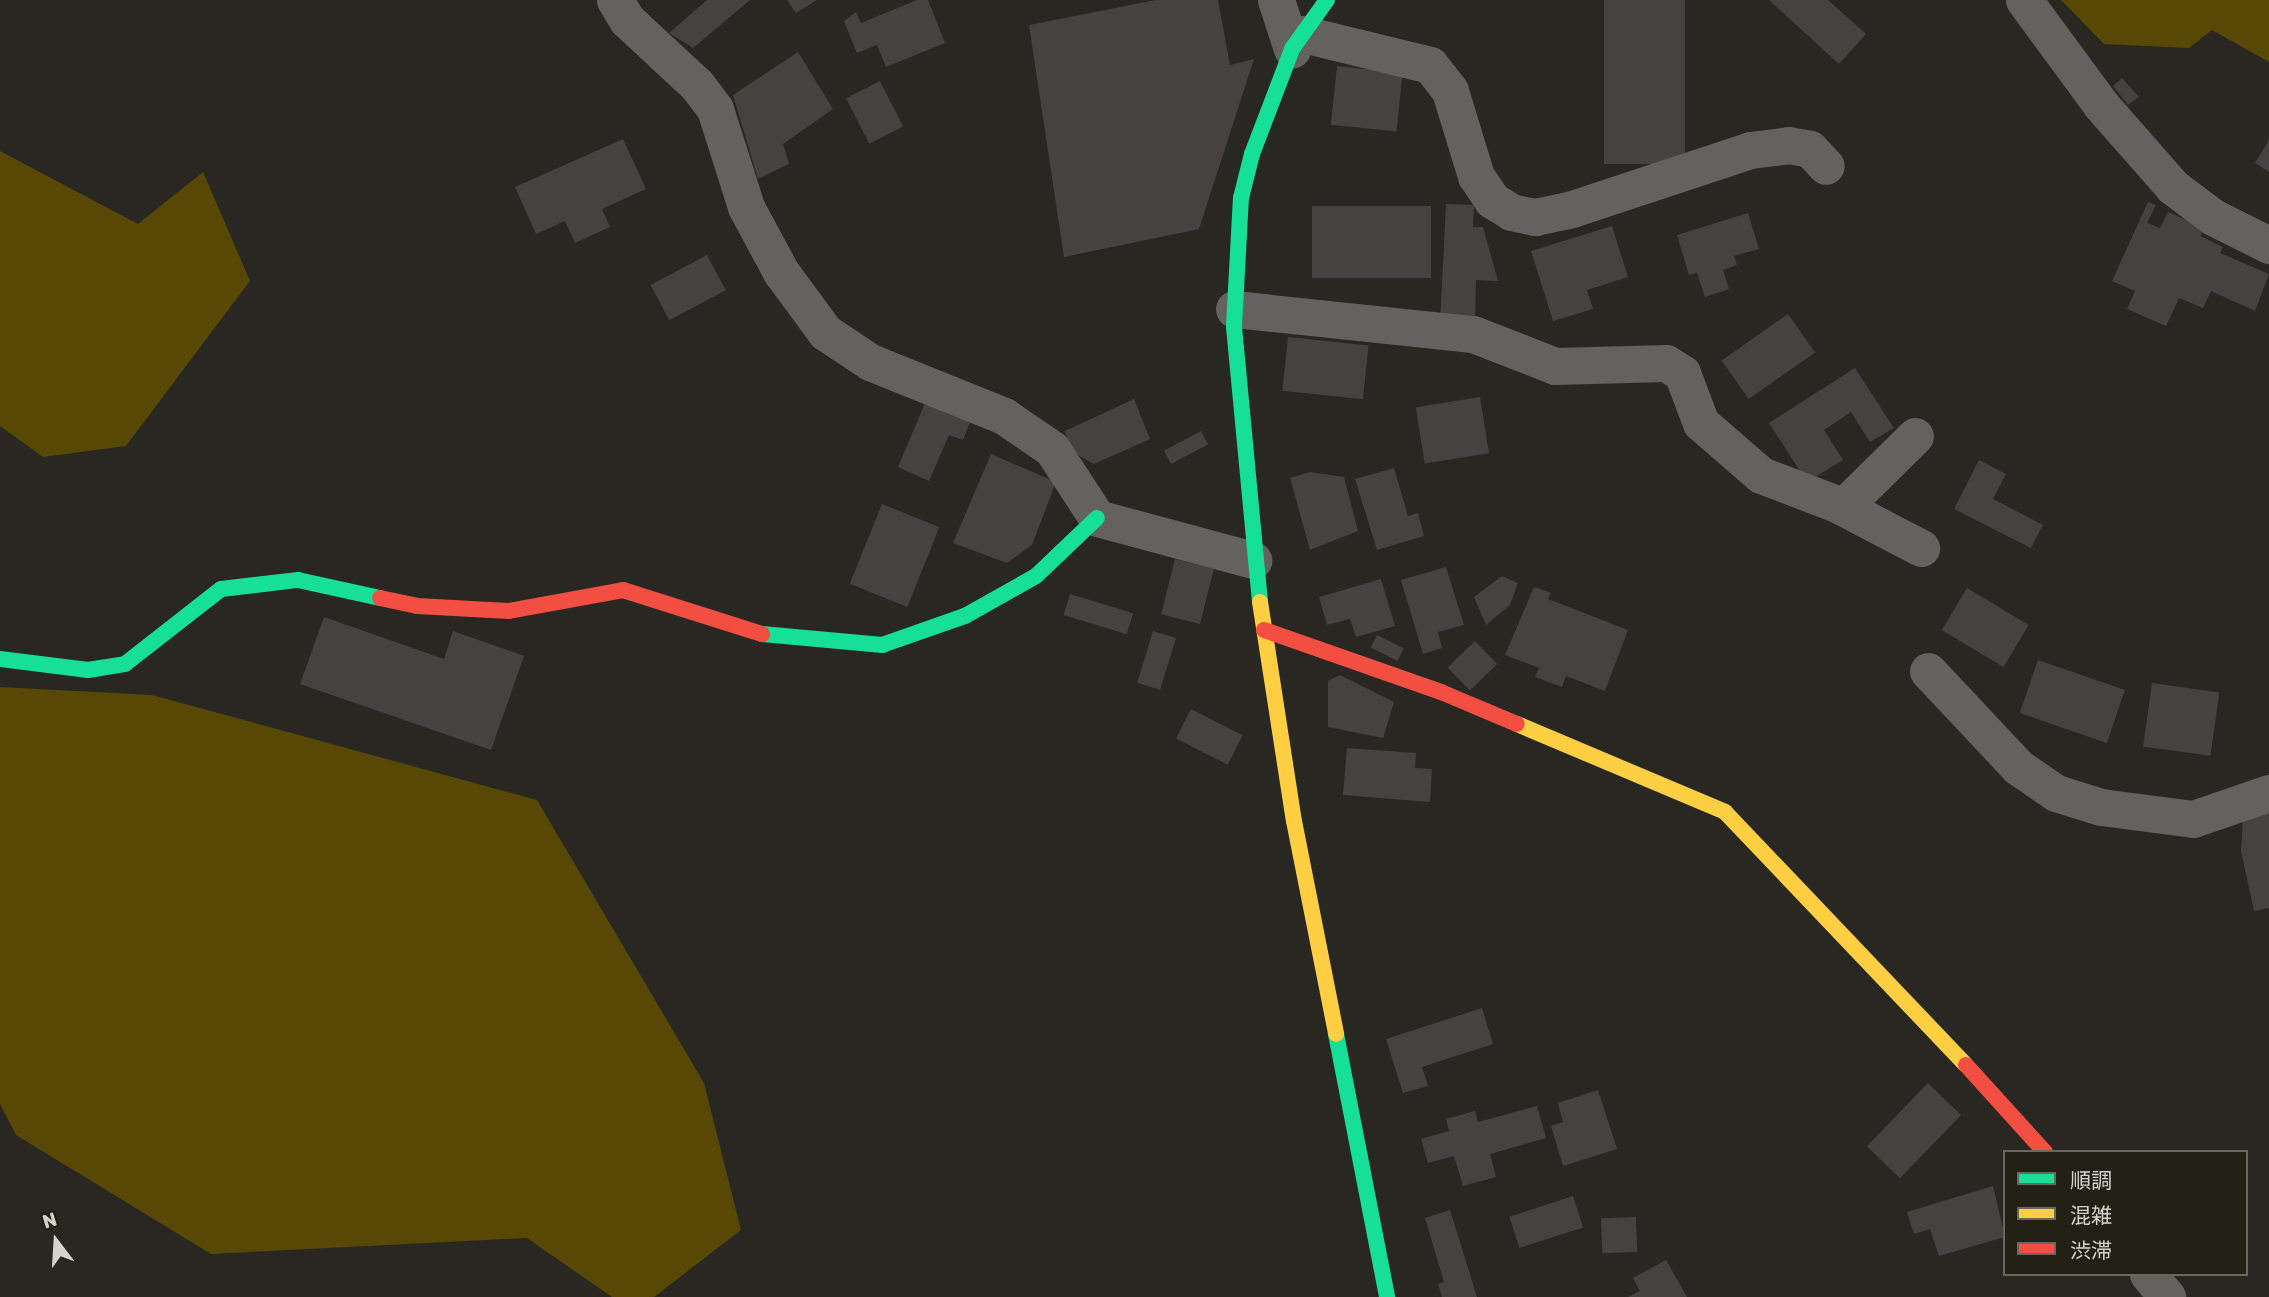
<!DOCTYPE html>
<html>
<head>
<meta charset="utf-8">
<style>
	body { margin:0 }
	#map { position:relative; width:2269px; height:1297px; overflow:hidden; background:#282722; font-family:Rubik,"Noto Sans JP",sans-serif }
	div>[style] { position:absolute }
	.green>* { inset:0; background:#574905 }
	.building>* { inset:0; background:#464241; transform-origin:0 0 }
	.street>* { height:37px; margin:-18.5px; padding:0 18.5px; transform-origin:18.5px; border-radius:18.5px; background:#63625e }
	.fast>* { height:16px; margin:-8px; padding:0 8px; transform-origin:8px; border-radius:8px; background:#16e098 }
	.slow>* { height:16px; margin:-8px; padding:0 8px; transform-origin:8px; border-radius:8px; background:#ffcf43 }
	.jam>* { height:16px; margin:-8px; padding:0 8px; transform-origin:8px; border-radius:8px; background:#f24e42 }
	span { translate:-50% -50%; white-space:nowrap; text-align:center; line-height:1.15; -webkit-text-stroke:6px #232015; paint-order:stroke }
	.legend { position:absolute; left:2003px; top:1150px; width:245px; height:126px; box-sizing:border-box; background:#232015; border:2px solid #6a685e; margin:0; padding:9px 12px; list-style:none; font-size:21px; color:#d5d4cc }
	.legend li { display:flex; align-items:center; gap:14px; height:35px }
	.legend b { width:35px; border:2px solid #6a685e }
	.north { position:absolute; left:21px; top:1206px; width:70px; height:70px; -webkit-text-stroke:5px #232015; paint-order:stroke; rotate:343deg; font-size:19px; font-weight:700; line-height:28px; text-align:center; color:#d5d4cc }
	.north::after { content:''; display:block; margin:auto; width:24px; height:32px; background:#d5d4cc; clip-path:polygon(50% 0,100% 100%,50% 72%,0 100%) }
</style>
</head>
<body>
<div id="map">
	<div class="green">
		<i style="clip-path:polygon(2061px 0,2269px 0,2269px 62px,2212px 30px,2189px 48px,2104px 44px)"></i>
		<i style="clip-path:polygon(0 151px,138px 224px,203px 172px,250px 281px,126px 446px,43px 457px,0 426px)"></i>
		<i style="clip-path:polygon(0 687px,152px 695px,537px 800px,704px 1083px,741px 1230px,654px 1297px,612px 1297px,527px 1238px,211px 1254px,16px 1135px,0 1104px)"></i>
	</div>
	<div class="building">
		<i style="clip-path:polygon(707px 0,750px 0,693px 48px,669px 33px)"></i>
		<i style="clip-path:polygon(787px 0,817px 0,796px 13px)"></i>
		<i style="clip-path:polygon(917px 0,928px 0,945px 43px,886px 67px,877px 45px,857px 53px,844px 21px,856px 12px,861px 23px)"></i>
		<i style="clip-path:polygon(1156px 0,1218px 0,1230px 65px,1254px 59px,1199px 229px,1064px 257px,1029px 25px)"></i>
		<i style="left:1604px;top:0;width:81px;height:164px"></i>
		<i style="clip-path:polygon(1769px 0,1828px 0,1866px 34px,1839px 64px)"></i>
		<i style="clip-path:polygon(798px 52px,833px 109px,783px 144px,789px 164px,758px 179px,733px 95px)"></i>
		<i style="left:1337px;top:66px;width:66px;height:59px;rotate:6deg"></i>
		<i style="clip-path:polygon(2122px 78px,2139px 97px,2128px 105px,2113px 86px)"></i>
		<i style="left:880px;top:81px;width:51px;height:38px;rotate:63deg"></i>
		<i style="clip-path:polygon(623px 139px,646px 189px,602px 209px,610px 227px,575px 243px,565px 221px,536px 234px,515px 187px)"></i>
		<i style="clip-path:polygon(2269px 140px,2269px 172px,2255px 163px)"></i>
		<i style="clip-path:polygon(2148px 202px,2156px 205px,2147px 223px,2160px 228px,2168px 212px,2204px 228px,2200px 236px,2223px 247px,2220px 253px,2269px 274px,2255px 311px,2211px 291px,2203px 308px,2179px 298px,2166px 326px,2127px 309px,2135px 291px,2112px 281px)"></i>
		<i style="clip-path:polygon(1446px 204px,1474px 205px,1473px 227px,1483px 227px,1498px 281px,1476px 280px,1475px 325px,1440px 324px)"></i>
		<i style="left:1312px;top:206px;width:119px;height:72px"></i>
		<i style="clip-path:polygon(1748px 213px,1759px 249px,1734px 256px,1737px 265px,1723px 270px,1729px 289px,1705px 297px,1697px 273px,1689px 275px,1677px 235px)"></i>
		<i style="clip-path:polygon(1612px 226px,1628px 277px,1587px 290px,1593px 309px,1553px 321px,1531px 251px)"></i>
		<i style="left:707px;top:255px;width:40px;height:64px;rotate:62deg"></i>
		<i style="left:1788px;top:314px;width:47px;height:81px;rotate:55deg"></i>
		<i style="left:1288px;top:337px;width:81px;height:54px;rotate:6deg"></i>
		<i style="clip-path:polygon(1855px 368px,1894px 428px,1870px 442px,1851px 412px,1824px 430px,1843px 460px,1807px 482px,1769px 423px)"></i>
		<i style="left:1480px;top:397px;width:57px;height:65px;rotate:81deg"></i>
		<i style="clip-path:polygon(1134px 399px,1150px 439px,1094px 464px,1071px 451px,1065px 431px)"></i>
		<i style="clip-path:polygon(925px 403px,970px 422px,963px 440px,949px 435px,929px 481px,898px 467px)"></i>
		<i style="left:1201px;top:431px;width:15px;height:42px;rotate:62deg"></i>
		<i style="clip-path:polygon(991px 454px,1056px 482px,1032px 545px,1007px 563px,953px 543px)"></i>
		<i style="clip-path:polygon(1979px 460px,2006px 474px,1993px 499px,2043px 525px,2031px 548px,1954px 509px)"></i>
		<i style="clip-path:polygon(1394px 468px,1408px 516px,1418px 513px,1424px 536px,1377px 550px,1355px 479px)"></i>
		<i style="clip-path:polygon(1310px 472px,1344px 477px,1358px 531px,1310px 550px,1290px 478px)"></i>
		<i style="left:882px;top:504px;width:62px;height:86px;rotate:22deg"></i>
		<i style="left:1175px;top:559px;width:40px;height:57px;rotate:14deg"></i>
		<i style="clip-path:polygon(1446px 567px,1464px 625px,1438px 632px,1442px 648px,1423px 654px,1401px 580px)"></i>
		<i style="clip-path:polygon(1502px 576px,1518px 583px,1510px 605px,1486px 625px,1474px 597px)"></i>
		<i style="clip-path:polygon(1381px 579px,1395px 626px,1356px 637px,1350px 619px,1327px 625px,1319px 597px)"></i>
		<i style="clip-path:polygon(1534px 587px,1551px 593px,1548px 599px,1628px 630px,1605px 691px,1566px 676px,1562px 687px,1535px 677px,1539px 668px,1505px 655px)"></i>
		<i style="left:1967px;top:588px;width:72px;height:49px;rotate:31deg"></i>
		<i style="left:1070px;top:594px;width:66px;height:22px;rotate:17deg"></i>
		<i style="clip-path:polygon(324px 617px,444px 659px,453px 631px,524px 656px,491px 750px,300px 684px)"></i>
		<i style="left:1153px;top:631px;width:24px;height:54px;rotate:17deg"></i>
		<i style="left:1377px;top:635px;width:30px;height:14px;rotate:27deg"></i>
		<i style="left:1475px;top:641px;width:32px;height:38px;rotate:46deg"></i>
		<i style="left:2038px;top:660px;width:92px;height:56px;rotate:19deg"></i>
		<i style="clip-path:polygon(1340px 675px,1394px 702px,1383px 738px,1328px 727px,1328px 681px)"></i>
		<i style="left:2152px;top:683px;width:68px;height:64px;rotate:8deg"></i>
		<i style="left:1191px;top:709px;width:58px;height:33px;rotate:27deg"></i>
		<i style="clip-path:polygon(1347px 748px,1416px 753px,1415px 768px,1432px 769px,1430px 802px,1343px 795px)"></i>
		<i style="clip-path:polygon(2269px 810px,2269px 908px,2254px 911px,2241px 851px,2243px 819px)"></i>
		<i style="clip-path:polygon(1482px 1008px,1493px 1044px,1422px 1067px,1428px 1086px,1403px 1093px,1386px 1039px)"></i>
		<i style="left:1928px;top:1083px;width:46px;height:88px;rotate:44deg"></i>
		<i style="clip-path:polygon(1598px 1090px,1617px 1149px,1563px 1166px,1551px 1126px,1563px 1122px,1558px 1103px)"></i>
		<i style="clip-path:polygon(1537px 1106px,1546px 1138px,1490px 1154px,1496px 1177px,1463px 1186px,1454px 1156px,1428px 1163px,1421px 1139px,1449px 1131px,1446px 1119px,1475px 1111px,1478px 1122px)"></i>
		<i style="clip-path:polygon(1993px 1186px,2005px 1237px,1939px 1256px,1930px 1229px,1914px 1234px,1907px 1212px)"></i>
		<i style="left:1573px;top:1196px;width:33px;height:67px;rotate:72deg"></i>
		<i style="clip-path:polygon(1450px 1210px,1477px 1297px,1442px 1297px,1438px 1284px,1444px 1282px,1425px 1218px)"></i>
		<i style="left:1636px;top:1217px;width:35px;height:35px;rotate:88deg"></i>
		<i style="clip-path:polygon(1666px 1260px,1687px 1297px,1628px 1297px,1640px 1291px,1633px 1278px)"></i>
	</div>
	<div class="street">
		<i style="left:615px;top:0;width:23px;rotate:59deg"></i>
		<i style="left:627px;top:20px;width:96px;rotate:42.9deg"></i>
		<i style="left:697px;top:85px;width:30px;rotate:53deg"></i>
		<i style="left:715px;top:109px;width:103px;rotate:72.4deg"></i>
		<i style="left:746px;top:207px;width:74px;rotate:61.7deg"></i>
		<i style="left:781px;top:272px;width:74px;rotate:53.7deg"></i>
		<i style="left:825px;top:332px;width:54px;rotate:33.7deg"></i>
		<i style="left:870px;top:362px;width:144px;rotate:21.9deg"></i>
		<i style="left:1004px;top:416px;width:58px;rotate:34.5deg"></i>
		<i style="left:1052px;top:449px;width:82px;rotate:56.9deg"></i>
		<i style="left:1097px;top:518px;width:162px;rotate:15.1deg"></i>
		<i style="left:1276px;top:0;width:52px;rotate:71.9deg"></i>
		<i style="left:2024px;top:0;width:130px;rotate:53.7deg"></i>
		<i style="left:2101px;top:105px;width:109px;rotate:48.7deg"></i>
		<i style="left:2173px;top:187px;width:50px;rotate:36.9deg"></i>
		<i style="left:2213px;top:217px;width:63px;rotate:26.6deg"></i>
		<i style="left:1303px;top:34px;width:131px;rotate:13.7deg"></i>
		<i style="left:1430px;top:65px;width:33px;rotate:52deg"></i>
		<i style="left:1450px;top:91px;width:89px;rotate:73deg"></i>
		<i style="left:1476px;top:176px;width:29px;rotate:56deg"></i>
		<i style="left:1492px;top:200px;width:22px;rotate:32deg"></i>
		<i style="left:1511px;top:212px;width:25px;rotate:12deg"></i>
		<i style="left:1535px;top:217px;width:38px;rotate:-12deg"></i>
		<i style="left:1572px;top:209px;width:188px;rotate:-18.3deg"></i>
		<i style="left:1750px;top:150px;width:38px;rotate:-7deg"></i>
		<i style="left:1788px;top:145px;width:22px;rotate:10deg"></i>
		<i style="left:1810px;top:149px;width:23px;rotate:47deg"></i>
		<i style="left:1234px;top:309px;width:240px;rotate:6deg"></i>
		<i style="left:1473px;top:334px;width:88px;rotate:21.3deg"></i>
		<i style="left:1555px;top:366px;width:111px;rotate:-1.5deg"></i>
		<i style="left:1666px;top:363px;width:19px;rotate:32deg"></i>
		<i style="left:1682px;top:373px;width:53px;rotate:69.2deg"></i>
		<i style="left:1701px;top:423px;width:79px;rotate:40.9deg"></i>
		<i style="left:1761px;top:475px;width:81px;rotate:20.9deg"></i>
		<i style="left:1837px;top:504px;width:95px;rotate:27.6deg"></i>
		<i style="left:1843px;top:507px;width:101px;rotate:-44.6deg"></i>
		<i style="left:1928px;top:671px;width:132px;rotate:46.8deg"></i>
		<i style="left:2018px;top:767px;width:46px;rotate:34.4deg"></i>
		<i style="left:2056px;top:793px;width:47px;rotate:17.3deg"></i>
		<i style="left:2101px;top:807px;width:93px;rotate:7.4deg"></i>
		<i style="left:2193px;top:819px;width:80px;rotate:-18.9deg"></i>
		<i style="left:2148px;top:1274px;width:30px;rotate:50deg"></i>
	</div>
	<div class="fast">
		<i style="left:1260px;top:602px;width:277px;rotate:-95.4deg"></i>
		<i style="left:1234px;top:326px;width:128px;rotate:-86.9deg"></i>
		<i style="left:1241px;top:198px;width:45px;rotate:-76deg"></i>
		<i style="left:1252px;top:154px;width:112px;rotate:-69.1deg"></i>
		<i style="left:1292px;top:49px;width:60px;rotate:-54.5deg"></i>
		<i style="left:762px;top:634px;width:121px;rotate:5.2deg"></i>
		<i style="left:882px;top:645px;width:88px;rotate:-19.3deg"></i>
		<i style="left:965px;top:616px;width:81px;rotate:-29.4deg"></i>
		<i style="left:1036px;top:576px;width:84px;rotate:-43.6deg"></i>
		<i style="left:0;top:659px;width:89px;rotate:7.1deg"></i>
		<i style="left:88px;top:670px;width:37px;rotate:-9deg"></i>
		<i style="left:125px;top:664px;width:122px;rotate:-38deg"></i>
		<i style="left:221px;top:589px;width:78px;rotate:-6.7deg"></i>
		<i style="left:298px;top:580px;width:84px;rotate:12.4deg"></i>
		<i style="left:1336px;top:1034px;width:268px;rotate:79deg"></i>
	</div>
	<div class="slow">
		<i style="left:1260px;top:602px;width:222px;rotate:81.2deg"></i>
		<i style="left:1294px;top:821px;width:217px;rotate:78.8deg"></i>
		<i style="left:1517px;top:724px;width:226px;rotate:22.9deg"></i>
		<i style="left:1725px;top:812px;width:349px;rotate:46.4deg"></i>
	</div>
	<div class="jam">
		<i style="left:380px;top:598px;width:38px;rotate:12deg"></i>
		<i style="left:417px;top:606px;width:92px;rotate:3.1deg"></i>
		<i style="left:509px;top:611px;width:116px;rotate:-10.4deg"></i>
		<i style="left:623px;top:590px;width:146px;rotate:17.6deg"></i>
		<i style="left:1264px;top:630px;width:188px;rotate:19.3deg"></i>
		<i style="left:1441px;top:692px;width:82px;rotate:22.8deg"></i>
		<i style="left:1966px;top:1065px;width:118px;rotate:47.8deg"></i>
	</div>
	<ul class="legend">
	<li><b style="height:9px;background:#16e098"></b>順調</li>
	<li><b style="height:9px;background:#ffcf43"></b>混雑</li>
	<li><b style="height:9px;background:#f24e42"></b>渋滞</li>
	</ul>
	<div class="north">N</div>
</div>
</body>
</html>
